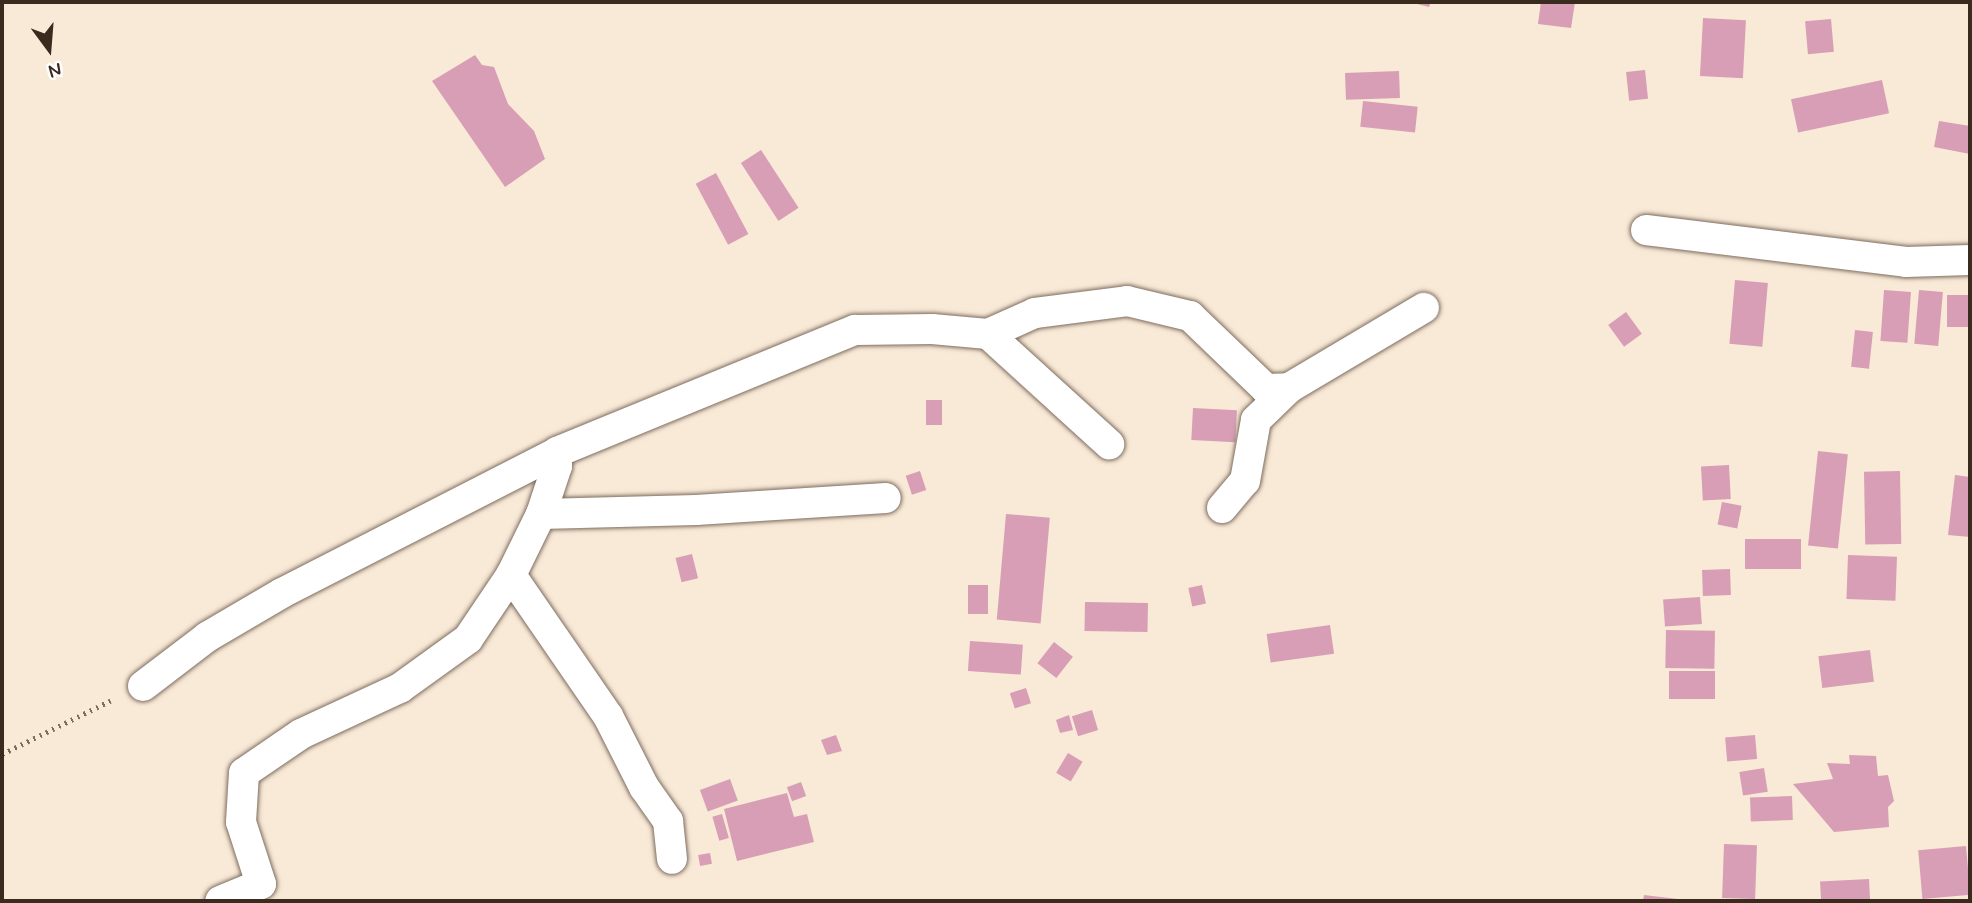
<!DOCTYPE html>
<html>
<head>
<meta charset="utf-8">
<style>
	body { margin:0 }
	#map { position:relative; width:1972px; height:903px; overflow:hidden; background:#f9e9d7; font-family:Mynerve,sans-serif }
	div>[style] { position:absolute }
	.building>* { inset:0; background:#d89eb6; transform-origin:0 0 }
	.path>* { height:4.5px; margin-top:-2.25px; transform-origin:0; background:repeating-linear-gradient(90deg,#7e6d5f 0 2px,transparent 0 7px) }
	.roads { filter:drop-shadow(0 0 2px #7e6d5f) drop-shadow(0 0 2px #7e6d5f) }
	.minor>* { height:30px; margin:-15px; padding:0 15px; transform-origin:15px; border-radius:15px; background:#fff }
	span { translate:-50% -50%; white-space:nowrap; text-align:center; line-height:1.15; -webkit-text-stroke:5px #fff; paint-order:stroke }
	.frame { position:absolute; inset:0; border:4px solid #3b2a1e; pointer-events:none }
	.north { position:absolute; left:14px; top:14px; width:70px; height:70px; -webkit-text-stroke:5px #fff; paint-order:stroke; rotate:164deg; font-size:19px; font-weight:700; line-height:28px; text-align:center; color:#3b2a1e }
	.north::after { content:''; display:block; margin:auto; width:24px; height:32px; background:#3b2a1e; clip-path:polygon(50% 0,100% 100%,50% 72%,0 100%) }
</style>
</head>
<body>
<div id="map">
	<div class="building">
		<i style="clip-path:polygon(1409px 2px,1431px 2px,1429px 7px)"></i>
		<i style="clip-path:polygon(1541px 2px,1575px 2px,1571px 28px,1538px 24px)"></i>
		<i style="left:1703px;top:18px;width:43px;height:58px;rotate:3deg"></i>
		<i style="left:1831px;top:19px;width:33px;height:26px;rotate:85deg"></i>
		<i style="clip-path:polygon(475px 55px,482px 65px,494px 67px,508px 104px,534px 131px,545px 159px,505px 187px,432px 81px)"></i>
		<i style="left:1645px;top:70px;width:29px;height:19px;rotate:84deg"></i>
		<i style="left:1399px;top:71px;width:27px;height:54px;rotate:88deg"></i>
		<i style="left:1882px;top:80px;width:34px;height:93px;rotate:78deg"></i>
		<i style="left:1363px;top:101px;width:55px;height:26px;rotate:6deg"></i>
		<i style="clip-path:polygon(1939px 121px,1970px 126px,1970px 154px,1934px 147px)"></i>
		<i style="left:761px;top:150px;width:69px;height:24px;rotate:57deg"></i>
		<i style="left:716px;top:173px;width:69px;height:23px;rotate:62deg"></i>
		<i style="left:1735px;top:280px;width:33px;height:64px;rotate:5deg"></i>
		<i style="left:1884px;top:290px;width:27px;height:51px;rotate:4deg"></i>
		<i style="left:1919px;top:290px;width:24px;height:54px;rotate:5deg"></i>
		<i style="left:1947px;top:295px;width:23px;height:32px"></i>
		<i style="left:1626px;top:312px;width:27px;height:22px;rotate:54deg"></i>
		<i style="left:1855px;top:330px;width:18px;height:37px;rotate:6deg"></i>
		<i style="left:926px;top:400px;width:16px;height:25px"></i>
		<i style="left:1193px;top:408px;width:44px;height:32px;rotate:3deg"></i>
		<i style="left:1818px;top:451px;width:30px;height:95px;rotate:6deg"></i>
		<i style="left:1729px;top:465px;width:34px;height:28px;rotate:87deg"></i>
		<i style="left:920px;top:471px;width:20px;height:15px;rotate:72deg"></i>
		<i style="left:1900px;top:471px;width:73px;height:36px;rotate:89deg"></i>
		<i style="clip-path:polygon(1955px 475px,1970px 477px,1970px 537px,1948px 535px)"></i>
		<i style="left:1722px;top:502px;width:20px;height:23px;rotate:11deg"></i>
		<i style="left:1006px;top:514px;width:44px;height:106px;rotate:5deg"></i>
		<i style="left:1801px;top:539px;width:30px;height:56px;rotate:90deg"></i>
		<i style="left:692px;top:554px;width:25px;height:17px;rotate:76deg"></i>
		<i style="left:1848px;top:555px;width:49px;height:44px;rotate:2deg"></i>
		<i style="left:1730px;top:569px;width:26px;height:28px;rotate:88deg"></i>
		<i style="left:968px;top:585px;width:20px;height:29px"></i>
		<i style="left:1202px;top:585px;width:19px;height:14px;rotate:78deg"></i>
		<i style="left:1700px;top:597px;width:27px;height:37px;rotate:86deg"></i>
		<i style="left:1085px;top:602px;width:63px;height:29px;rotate:1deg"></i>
		<i style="left:1330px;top:625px;width:29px;height:64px;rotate:82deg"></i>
		<i style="left:1666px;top:630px;width:49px;height:38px;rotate:1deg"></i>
		<i style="left:970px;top:641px;width:53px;height:30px;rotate:4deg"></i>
		<i style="left:1054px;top:642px;width:24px;height:27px;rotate:38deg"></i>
		<i style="left:1870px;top:650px;width:32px;height:52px;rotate:83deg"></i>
		<i style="left:1715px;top:671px;width:28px;height:46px;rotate:90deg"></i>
		<i style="left:1026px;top:688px;width:16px;height:17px;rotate:72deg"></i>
		<i style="left:1092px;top:710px;width:21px;height:21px;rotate:73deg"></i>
		<i style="clip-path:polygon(1069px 715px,1073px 730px,1060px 733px,1056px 720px)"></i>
		<i style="clip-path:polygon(836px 735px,842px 751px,827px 755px,821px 740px)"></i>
		<i style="left:1755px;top:735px;width:24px;height:30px;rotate:85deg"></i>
		<i style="left:1068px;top:753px;width:17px;height:23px;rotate:31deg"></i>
		<i style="clip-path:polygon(1849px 755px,1876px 756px,1878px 776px,1888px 775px,1894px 801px,1888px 807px,1889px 827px,1834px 832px,1793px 784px,1833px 779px,1827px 763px,1850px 764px)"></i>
		<i style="left:1764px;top:768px;width:24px;height:25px;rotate:81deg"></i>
		<i style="left:730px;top:779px;width:23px;height:32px;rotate:70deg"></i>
		<i style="left:801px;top:782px;width:15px;height:15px;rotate:70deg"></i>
		<i style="clip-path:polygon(787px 793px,794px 817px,807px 814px,814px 842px,737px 861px,724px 809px)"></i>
		<i style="left:1792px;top:796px;width:24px;height:42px;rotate:88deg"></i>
		<i style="left:722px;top:814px;width:25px;height:10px;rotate:74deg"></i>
		<i style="left:1724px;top:844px;width:33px;height:54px;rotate:2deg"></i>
		<i style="left:1966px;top:846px;width:49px;height:48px;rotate:85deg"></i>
		<i style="left:710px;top:853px;width:11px;height:12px;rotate:80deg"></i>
		<i style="left:1869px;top:879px;width:22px;height:49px;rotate:87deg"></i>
		<i style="clip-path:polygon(1644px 895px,1678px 899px,1678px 901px,1643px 901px)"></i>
	</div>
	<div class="path">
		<i style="left:2px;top:754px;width:125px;rotate:-26.2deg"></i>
	</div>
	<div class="roads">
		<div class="minor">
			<i style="left:1646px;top:230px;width:262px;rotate:7deg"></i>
			<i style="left:1906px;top:262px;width:64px;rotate:-1.8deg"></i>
			<i style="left:988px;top:334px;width:51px;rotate:-24.1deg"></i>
			<i style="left:1035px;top:313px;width:93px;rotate:-7.4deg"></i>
			<i style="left:1127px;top:301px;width:65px;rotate:13.4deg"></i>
			<i style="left:1190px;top:316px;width:105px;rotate:43.8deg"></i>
			<i style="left:1266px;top:389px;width:23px;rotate:-2deg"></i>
			<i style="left:557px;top:452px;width:322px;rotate:-22.3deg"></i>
			<i style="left:855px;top:330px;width:77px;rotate:-0.7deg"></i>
			<i style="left:932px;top:329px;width:56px;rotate:5.1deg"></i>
			<i style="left:988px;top:334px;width:164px;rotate:42.3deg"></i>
			<i style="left:1222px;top:508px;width:35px;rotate:-50deg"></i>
			<i style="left:1245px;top:481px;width:62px;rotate:-79.8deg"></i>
			<i style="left:1256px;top:420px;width:46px;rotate:-44.1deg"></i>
			<i style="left:1289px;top:388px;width:157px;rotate:-30.7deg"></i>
			<i style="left:541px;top:514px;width:155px;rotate:-1.5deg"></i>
			<i style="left:696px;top:510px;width:190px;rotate:-3.6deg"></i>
			<i style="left:511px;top:575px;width:171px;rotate:55.5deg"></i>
			<i style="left:608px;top:716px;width:80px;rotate:63.1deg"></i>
			<i style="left:644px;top:787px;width:42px;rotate:54.8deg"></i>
			<i style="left:668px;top:821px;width:38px;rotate:84deg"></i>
			<i style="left:143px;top:686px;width:81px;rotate:-37.4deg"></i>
			<i style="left:207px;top:637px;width:87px;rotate:-30.4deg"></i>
			<i style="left:282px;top:593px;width:309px;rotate:-27.1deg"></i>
			<i style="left:557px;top:452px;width:14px;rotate:90deg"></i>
			<i style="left:557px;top:466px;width:51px;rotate:108.4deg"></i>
			<i style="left:541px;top:514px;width:68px;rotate:116.2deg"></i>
			<i style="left:511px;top:575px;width:77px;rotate:123.9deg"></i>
			<i style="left:468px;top:639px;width:84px;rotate:144.2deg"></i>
			<i style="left:400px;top:688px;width:109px;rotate:155.1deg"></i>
			<i style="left:301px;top:734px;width:69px;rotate:145.6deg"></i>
			<i style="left:244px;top:773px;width:49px;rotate:93.5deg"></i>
			<i style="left:241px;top:822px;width:65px;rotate:72.1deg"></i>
			<i style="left:261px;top:884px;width:44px;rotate:157.5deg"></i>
		</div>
	</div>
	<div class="frame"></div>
	<div class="north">N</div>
</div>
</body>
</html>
